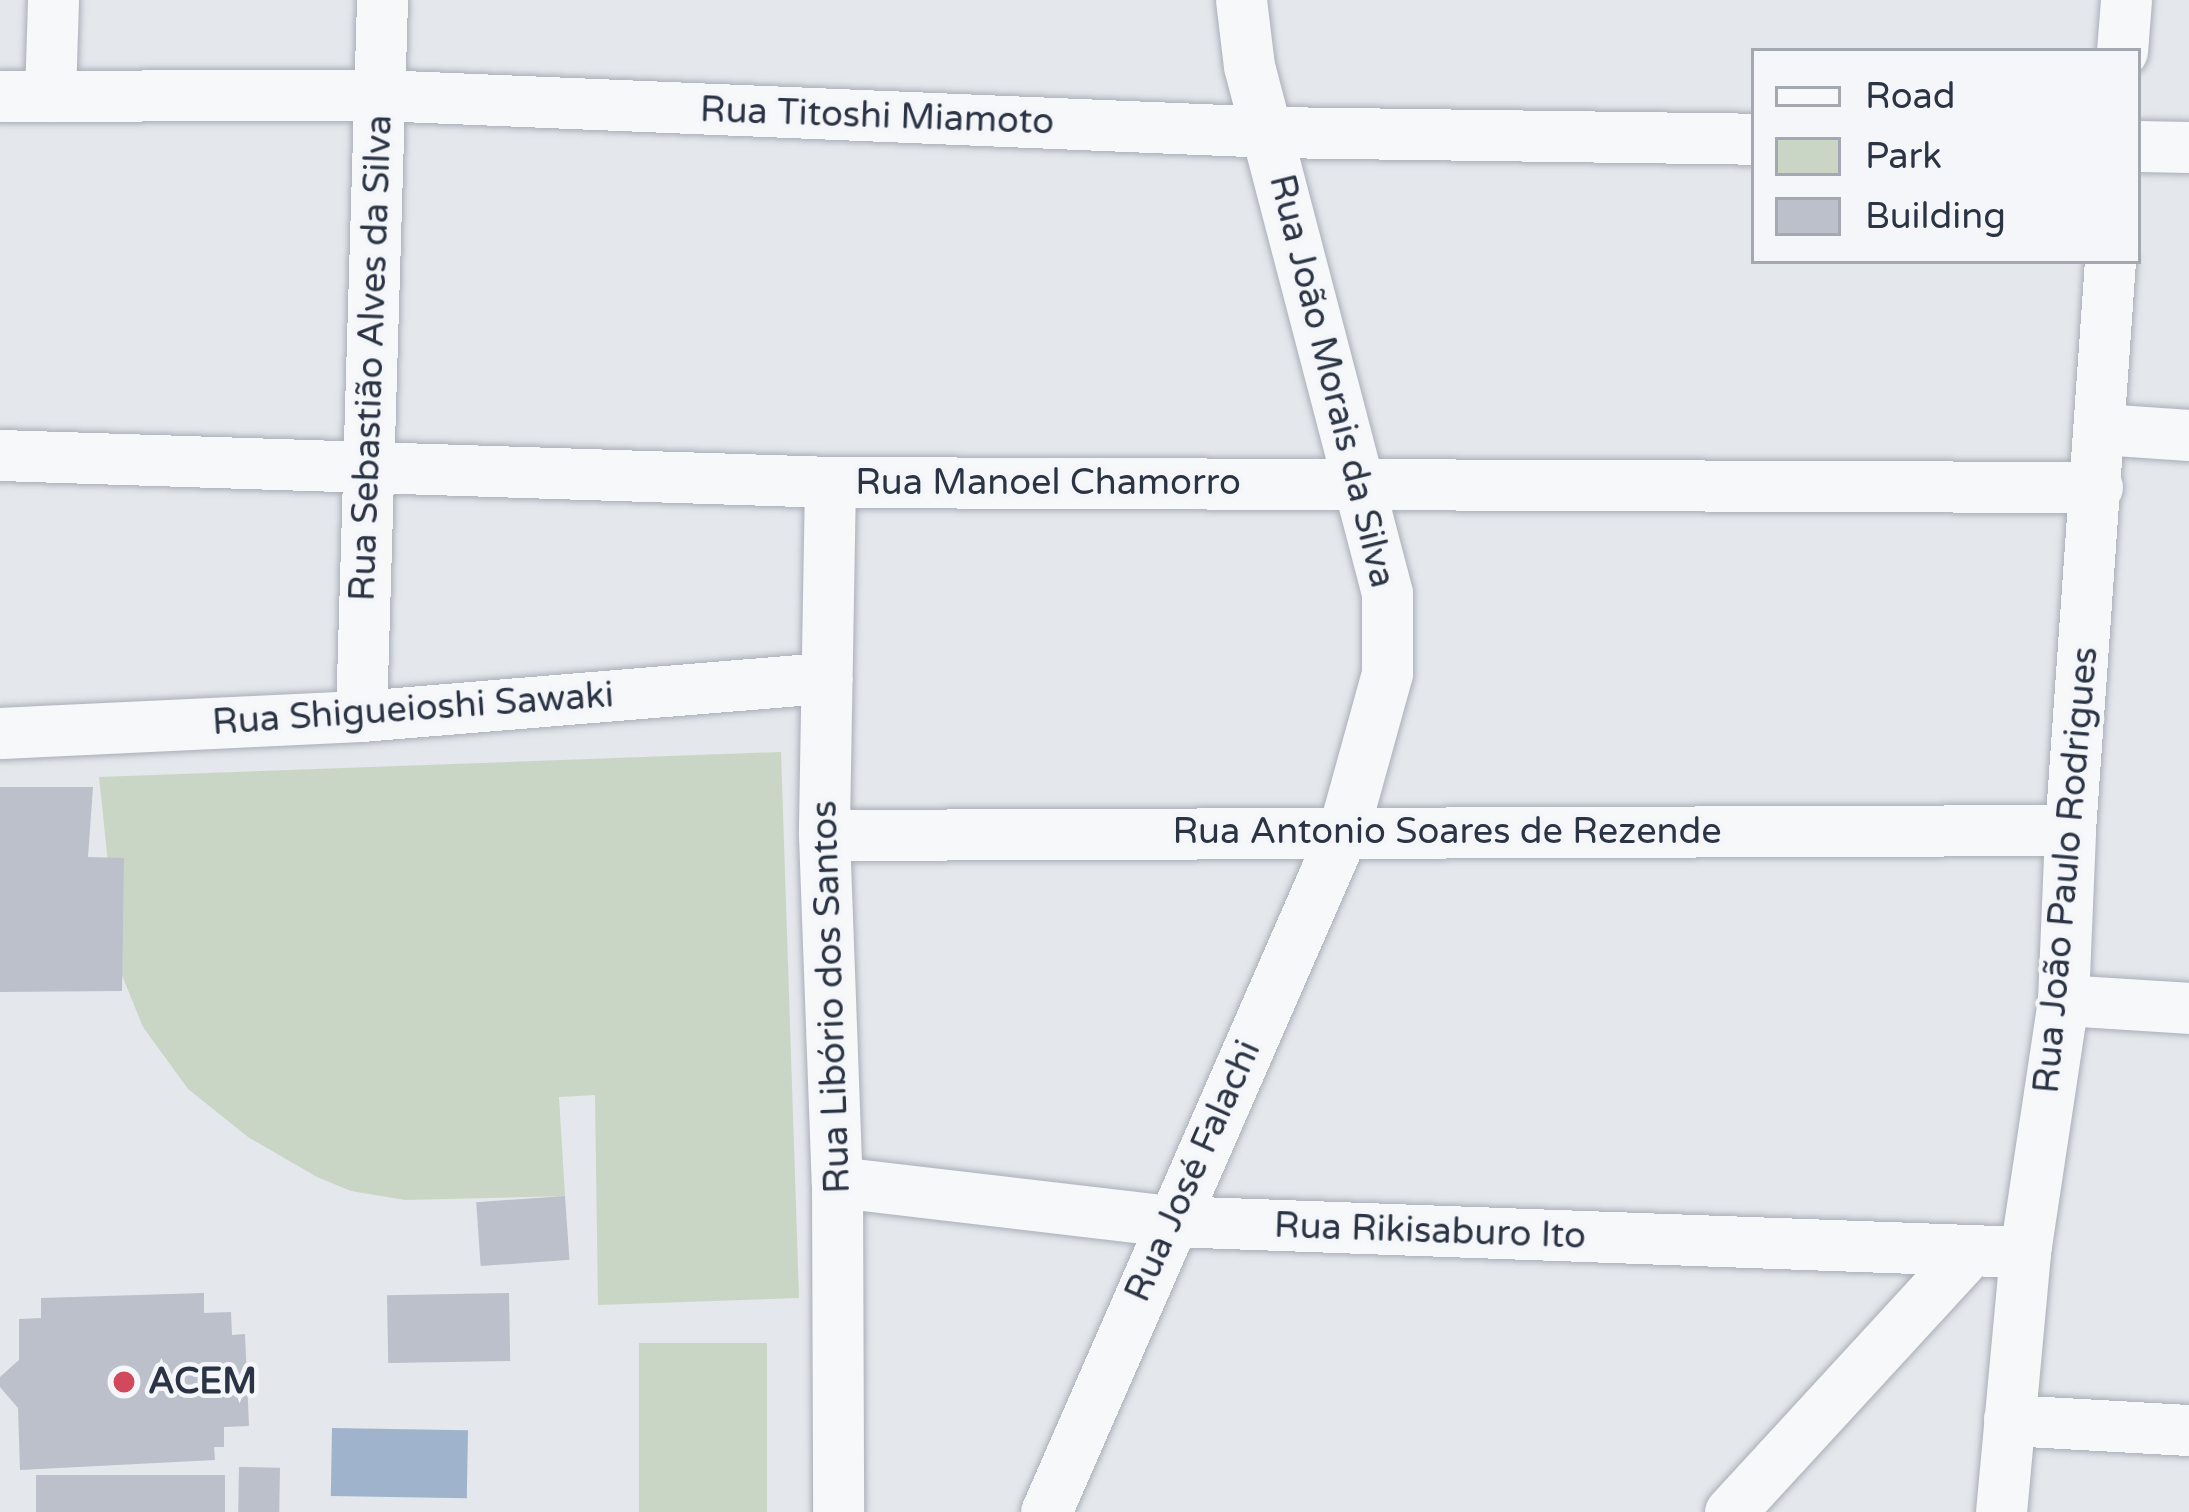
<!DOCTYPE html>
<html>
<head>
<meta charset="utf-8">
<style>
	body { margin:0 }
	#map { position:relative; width:2189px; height:1512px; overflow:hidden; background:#e4e7ec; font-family:"Varela Round",sans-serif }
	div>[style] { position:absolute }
	.green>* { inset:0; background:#c9d6c5; transform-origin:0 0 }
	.water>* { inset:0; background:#9fb4cc; transform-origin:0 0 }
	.building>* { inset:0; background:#bbc0ca; transform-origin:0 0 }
	.roads { filter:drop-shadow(0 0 3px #a9aeb7) drop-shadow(0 0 3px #a9aeb7) }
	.minor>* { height:51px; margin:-25.5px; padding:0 25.5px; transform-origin:25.5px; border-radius:25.5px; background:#f7f8fa }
	.dots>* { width:33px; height:33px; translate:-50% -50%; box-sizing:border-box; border:6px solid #f4f6f9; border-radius:50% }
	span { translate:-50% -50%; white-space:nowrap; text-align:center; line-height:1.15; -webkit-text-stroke:9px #f4f6f9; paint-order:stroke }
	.street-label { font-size:36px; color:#2b3445 }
	.poi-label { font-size:36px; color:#2b3445; font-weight:700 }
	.left { translate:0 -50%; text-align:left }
	.legend { position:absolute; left:1751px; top:48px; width:390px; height:216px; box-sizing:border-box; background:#f4f6f9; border:3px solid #a4a8b1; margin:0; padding:15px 21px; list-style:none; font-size:36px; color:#2b3445 }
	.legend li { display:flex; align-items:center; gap:24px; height:60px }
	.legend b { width:60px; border:3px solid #a4a8b1 }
</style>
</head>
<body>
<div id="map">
	<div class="green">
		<i style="clip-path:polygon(781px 752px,799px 1298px,598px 1305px,595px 1095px,559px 1097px,565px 1196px,405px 1200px,351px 1191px,317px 1177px,248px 1137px,188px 1089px,143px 1027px,119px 968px,99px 777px)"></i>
		<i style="left:767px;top:1343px;width:169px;height:128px;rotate:90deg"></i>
	</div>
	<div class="water">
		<i style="left:332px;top:1428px;width:136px;height:68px;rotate:1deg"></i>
	</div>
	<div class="building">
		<i style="clip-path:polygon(0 787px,93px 787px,88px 857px,124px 858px,122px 991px,0 992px)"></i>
		<i style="left:565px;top:1196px;width:64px;height:89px;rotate:86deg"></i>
		<i style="clip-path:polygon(204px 1293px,204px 1313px,231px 1312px,232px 1335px,245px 1334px,249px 1426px,224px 1427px,224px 1447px,214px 1447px,215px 1460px,20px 1470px,18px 1408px,0 1387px,0 1377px,19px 1360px,19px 1319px,41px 1318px,41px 1298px)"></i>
		<i style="left:509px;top:1293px;width:68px;height:122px;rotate:89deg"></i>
		<i style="left:239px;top:1467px;width:41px;height:45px;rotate:1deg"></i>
		<i style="left:225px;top:1475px;width:37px;height:189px;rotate:90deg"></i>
	</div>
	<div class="roads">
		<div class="minor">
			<i style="left:2122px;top:51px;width:51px;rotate:-85.5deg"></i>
			<i style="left:0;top:96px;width:378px;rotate:-0.2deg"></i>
			<i style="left:378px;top:95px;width:894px;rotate:2.37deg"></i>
			<i style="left:1271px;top:132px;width:483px;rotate:0.8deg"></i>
			<i style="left:50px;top:96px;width:96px;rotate:-88.2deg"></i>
			<i style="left:2138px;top:146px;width:51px;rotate:1.1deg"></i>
			<i style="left:2101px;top:429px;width:88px;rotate:3.9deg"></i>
			<i style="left:0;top:455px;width:830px;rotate:1.86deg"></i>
			<i style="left:830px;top:482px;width:1267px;rotate:0.23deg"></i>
			<i style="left:830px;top:482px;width:353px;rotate:91deg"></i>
			<i style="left:824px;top:835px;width:347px;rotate:87.9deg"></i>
			<i style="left:837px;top:1182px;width:330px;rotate:89.8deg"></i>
			<i style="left:361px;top:716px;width:716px;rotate:-88.32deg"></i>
			<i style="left:0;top:733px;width:361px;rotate:-2.7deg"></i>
			<i style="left:361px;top:716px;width:467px;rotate:-4.7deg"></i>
			<i style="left:824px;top:835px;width:1246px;rotate:-0.23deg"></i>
			<i style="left:2063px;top:1000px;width:126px;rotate:3.6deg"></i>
			<i style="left:837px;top:1182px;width:336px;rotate:6.7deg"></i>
			<i style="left:1171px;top:1221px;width:855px;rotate:2.08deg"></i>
			<i style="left:2009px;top:1420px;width:180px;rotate:3.2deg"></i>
			<i style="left:1046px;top:1512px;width:742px;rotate:-66.41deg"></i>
			<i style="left:1343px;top:832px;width:165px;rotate:-74.5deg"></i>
			<i style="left:1387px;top:673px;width:80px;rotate:-90deg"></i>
			<i style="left:1387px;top:593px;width:545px;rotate:-104.67deg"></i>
			<i style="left:1249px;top:66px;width:66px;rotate:-96.9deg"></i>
			<i style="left:1730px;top:1512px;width:355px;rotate:-47.4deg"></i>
			<i style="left:2001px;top:1512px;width:261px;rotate:-84.7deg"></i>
			<i style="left:2025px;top:1252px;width:255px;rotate:-81.4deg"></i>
			<i style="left:2063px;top:1000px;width:170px;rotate:-87.6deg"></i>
			<i style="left:2070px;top:830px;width:570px;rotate:-85.98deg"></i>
		</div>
	</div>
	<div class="dots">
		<i style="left:124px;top:1382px;background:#d1495b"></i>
	</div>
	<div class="street-label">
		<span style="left:877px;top:116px;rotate:2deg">Rua Titoshi Miamoto</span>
		<span style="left:371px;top:358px;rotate:-88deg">Rua Sebastião Alves da Silva</span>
		<span style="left:1332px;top:381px;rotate:76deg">Rua João Morais da Silva</span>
		<span style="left:1048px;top:483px">Rua Manoel Chamorro</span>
		<span style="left:413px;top:709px;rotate:-4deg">Rua Shigueioshi Sawaki</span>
		<span style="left:1447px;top:832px">Rua Antonio Soares de Rezende</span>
		<span style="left:2066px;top:870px;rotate:-85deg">Rua João Paulo Rodrigues</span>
		<span style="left:831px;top:997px;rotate:-92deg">Rua Libório dos Santos</span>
		<span style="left:1193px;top:1171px;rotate:-66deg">Rua José Falachi</span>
		<span style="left:1430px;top:1231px;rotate:2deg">Rua Rikisaburo Ito</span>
	</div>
	<div class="poi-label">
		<span class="left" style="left:148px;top:1382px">ACEM</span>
	</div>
	<ul class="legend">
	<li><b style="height:15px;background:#f7f8fa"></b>Road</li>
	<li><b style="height:33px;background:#c9d6c5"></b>Park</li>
	<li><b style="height:33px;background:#bbc0ca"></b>Building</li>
	</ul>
</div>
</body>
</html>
